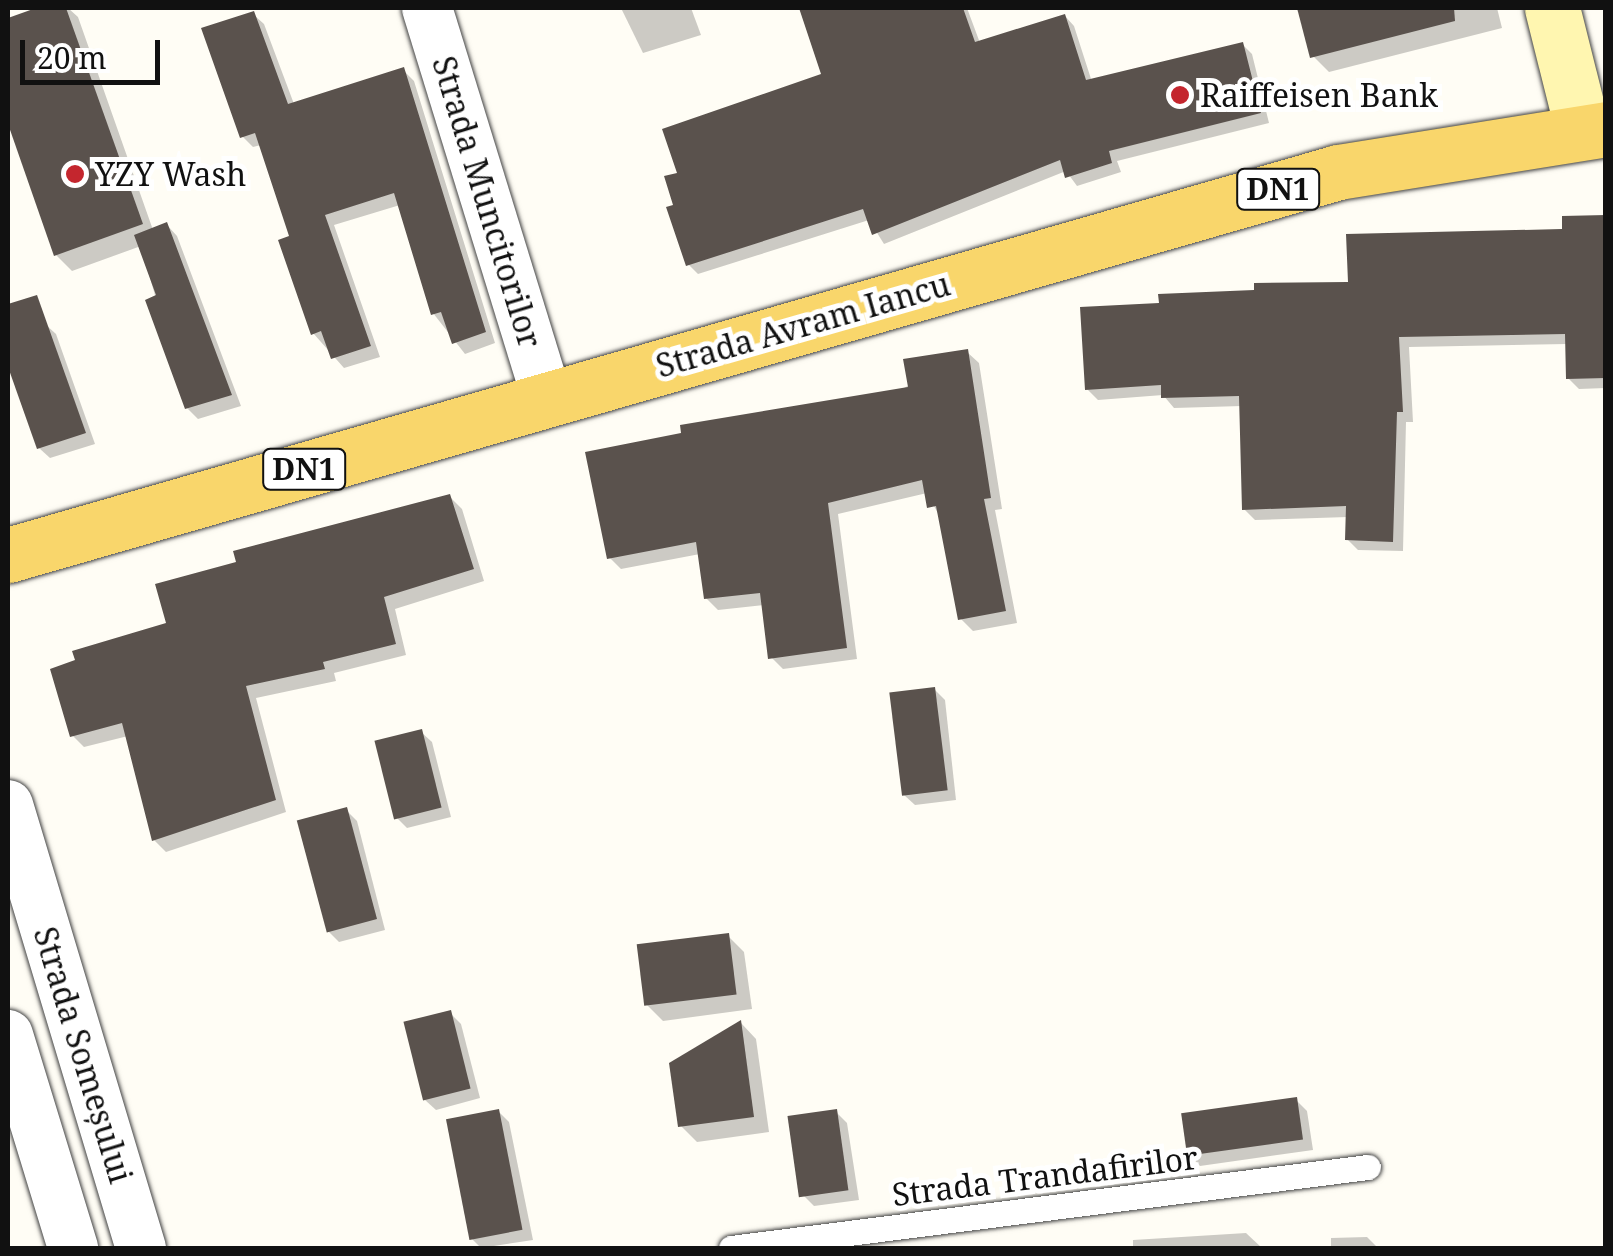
<!DOCTYPE html>
<html>
<head>
<meta charset="utf-8">
<style>
	body { margin:0 }
	#map { position:relative; width:1613px; height:1256px; overflow:hidden; background:#fffdf5; font-family:"Noto Serif",serif }
	div>[style] { position:absolute }
	.shadow>* { inset:0; background:#0003 }
	.building>* { inset:0; background:#5a524d; transform-origin:0 0 }
	.roads { filter:drop-shadow(0 0 2px #444) drop-shadow(0 0 2px #444) }
	.service>* { height:25px; margin:-12.5px; padding:0 12.5px; transform-origin:12.5px; border-radius:12.5px; background:#fff }
	.minor>* { height:50px; margin:-25px; padding:0 25px; transform-origin:25px; border-radius:25px; background:#fff }
	.secondary>* { height:55px; margin:-27.5px; padding:0 27.5px; transform-origin:27.5px; border-radius:27.5px; background:#fff6b0 }
	.primary>* { height:55px; margin:-27.5px; padding:0 27.5px; transform-origin:27.5px; border-radius:27.5px; background:#f9d66b }
	.dots>* { width:28px; height:28px; translate:-50% -50%; box-sizing:border-box; border:5px solid #fff; border-radius:50% }
	span { translate:-50% -50%; white-space:nowrap; text-align:center; line-height:1.15; -webkit-text-stroke:10px #fff; paint-order:stroke }
	.shield-label span { padding:2px 8px; background:#fff; border:2px solid; border-radius:8px; -webkit-text-stroke-width:0 }
	.shield-label { font-size:30px; color:#111; font-weight:700 }
	.poi-label { font-size:32px; color:#111 }
	.left { translate:0 -50%; text-align:left }
	.street-label { font-size:32px; color:#111 }
	.frame { position:absolute; inset:0; border:10px solid #111; pointer-events:none }
	.scale { position:absolute; left:20px; top:40px; width:140px; height:45px; box-sizing:border-box; border:5px solid #111; border-top:0; padding-left:12px; font-size:30px; line-height:35px; white-space:nowrap; color:#111; -webkit-text-stroke:8px #fff; paint-order:stroke }
</style>
</head>
<body>
<div id="map">
	<div class="shadow">
		<i style="clip-path:polygon(44px 8px,68px 8px,78px 17px,153px 230px,167px 225px,177px 236px,241px 406px,198px 419px,187px 408px,141px 246px,72px 271px,56px 255px,8px 116px,8px 20px)"></i>
		<i style="clip-path:polygon(621px 8px,691px 8px,701px 35px,643px 53px)"></i>
		<i style="clip-path:polygon(824px 8px,967px 8px,980px 43px,1065px 16px,1074px 26px,1092px 82px,1242px 44px,1252px 54px,1269px 123px,1117px 161px,1121px 172px,1077px 186px,1066px 171px,884px 244px,869px 220px,698px 274px,688px 264px,676px 206px,680px 175px,824px 76px,804px 15px)"></i>
		<i style="clip-path:polygon(1299px 8px,1497px 8px,1502px 28px,1329px 72px,1313px 56px)"></i>
		<i style="clip-path:polygon(253px 14px,264px 24px,294px 104px,403px 70px,414px 81px,495px 343px,465px 354px,433px 313px,400px 205px,334px 225px,380px 357px,344px 368px,313px 333px,292px 237px,261px 145px,253px 147px,242px 136px)"></i>
		<i style="clip-path:polygon(1606px 219px,1606px 388px,1579px 389px,1568px 378px,1567px 344px,1409px 347px,1413px 422px,1406px 422px,1403px 551px,1358px 550px,1347px 539px,1348px 517px,1255px 520px,1244px 509px,1242px 406px,1174px 408px,1163px 395px,1098px 400px,1087px 389px,1161px 305px,1351px 284px)"></i>
		<i style="clip-path:polygon(45px 324px,56px 334px,95px 444px,50px 458px,39px 448px,8px 360px,8px 337px)"></i>
		<i style="clip-path:polygon(967px 352px,979px 363px,1002px 509px,995px 510px,1017px 623px,973px 631px,961px 619px,941px 519px,927px 493px,838px 514px,857px 659px,783px 669px,771px 657px,764px 605px,718px 610px,706px 598px,700px 554px,621px 569px,609px 557px)"></i>
		<i style="clip-path:polygon(450px 497px,462px 509px,484px 581px,395px 609px,406px 655px,334px 673px,336px 681px,256px 698px,286px 812px,166px 852px,154px 840px,128px 736px,84px 747px,72px 735px,169px 625px,238px 563px)"></i>
		<i style="clip-path:polygon(934px 689px,945px 700px,956px 800px,915px 805px,904px 795px)"></i>
		<i style="clip-path:polygon(421px 732px,432px 742px,451px 817px,407px 828px,396px 817px)"></i>
		<i style="clip-path:polygon(346px 810px,357px 821px,385px 930px,339px 942px,328px 931px)"></i>
		<i style="clip-path:polygon(728px 936px,744px 952px,752px 1009px,663px 1021px,647px 1005px)"></i>
		<i style="clip-path:polygon(450px 1013px,461px 1024px,480px 1098px,436px 1110px,425px 1100px)"></i>
		<i style="clip-path:polygon(741px 1023px,756px 1039px,769px 1132px,697px 1142px,681px 1126px)"></i>
		<i style="clip-path:polygon(1296px 1100px,1307px 1111px,1313px 1150px,1200px 1166px,1190px 1155px)"></i>
		<i style="clip-path:polygon(498px 1111px,509px 1122px,533px 1240px,481px 1248px,472px 1239px)"></i>
		<i style="clip-path:polygon(836px 1112px,847px 1123px,859px 1200px,814px 1206px,803px 1195px)"></i>
		<i style="clip-path:polygon(1246px 1233px,1262px 1248px,1133px 1248px,1133px 1240px)"></i>
		<i style="clip-path:polygon(1367px 1237px,1378px 1248px,1331px 1248px,1331px 1238px)"></i>
	</div>
	<div class="building">
		<i style="clip-path:polygon(36px 8px,66px 8px,143px 224px,54px 256px,8px 124px,8px 18px)"></i>
		<i style="clip-path:polygon(799px 8px,963px 8px,975px 42px,1065px 14px,1086px 80px,1243px 42px,1261px 113px,1109px 151px,1112px 163px,1065px 178px,1060px 160px,872px 235px,863px 209px,686px 266px,666px 207px,673px 205px,664px 176px,677px 173px,662px 129px,821px 74px)"></i>
		<i style="clip-path:polygon(1297px 8px,1454px 8px,1455px 21px,1310px 58px)"></i>
		<i style="clip-path:polygon(254px 11px,288px 104px,404px 67px,486px 332px,452px 344px,441px 312px,431px 315px,394px 193px,325px 215px,371px 346px,331px 359px,321px 331px,311px 335px,278px 240px,289px 236px,255px 133px,240px 138px,201px 28px)"></i>
		<i style="clip-path:polygon(1606px 215px,1606px 378px,1566px 379px,1565px 334px,1399px 337px,1403px 412px,1397px 412px,1393px 542px,1345px 540px,1346px 506px,1242px 510px,1239px 396px,1161px 398px,1161px 385px,1085px 390px,1080px 307px,1159px 303px,1158px 294px,1254px 290px,1254px 283px,1348px 282px,1346px 234px,1562px 229px,1562px 216px)"></i>
		<i style="clip-path:polygon(167px 222px,232px 395px,185px 409px,145px 300px,156px 295px,134px 235px)"></i>
		<i style="clip-path:polygon(37px 295px,86px 433px,37px 449px,8px 367px,8px 304px)"></i>
		<i style="clip-path:polygon(968px 349px,991px 498px,984px 499px,1006px 611px,958px 620px,936px 506px,927px 508px,922px 480px,828px 503px,847px 648px,768px 659px,760px 593px,704px 599px,696px 542px,607px 559px,585px 452px,681px 433px,680px 425px,908px 387px,903px 359px)"></i>
		<i style="clip-path:polygon(450px 494px,474px 569px,384px 597px,396px 644px,323px 662px,325px 669px,246px 686px,276px 800px,152px 841px,122px 723px,70px 737px,50px 669px,75px 660px,72px 651px,166px 623px,155px 584px,236px 562px,233px 551px)"></i>
		<i style="left:935px;top:687px;width:104px;height:46px;rotate:83deg"></i>
		<i style="left:422px;top:729px;width:81px;height:49px;rotate:76deg"></i>
		<i style="left:347px;top:807px;width:116px;height:52px;rotate:75deg"></i>
		<i style="left:729px;top:933px;width:62px;height:93px;rotate:83deg"></i>
		<i style="left:451px;top:1010px;width:81px;height:49px;rotate:76deg"></i>
		<i style="clip-path:polygon(741px 1020px,754px 1117px,678px 1127px,669px 1063px)"></i>
		<i style="left:1297px;top:1097px;width:43px;height:117px;rotate:82deg"></i>
		<i style="left:499px;top:1109px;width:123px;height:54px;rotate:79deg"></i>
		<i style="left:837px;top:1109px;width:82px;height:50px;rotate:82deg"></i>
	</div>
	<div class="roads">
		<div class="service">
			<i style="left:731px;top:1248px;width:642px;rotate:-7.25deg"></i>
		</div>
		<div class="minor">
			<i style="left:427px;top:8px;width:407px;rotate:72.9deg"></i>
			<i style="left:8px;top:805px;width:463px;rotate:73.3deg"></i>
			<i style="left:8px;top:1035px;width:223px;rotate:73deg"></i>
		</div>
		<div class="secondary">
			<i style="left:1552px;top:8px;width:127px;rotate:75.9deg"></i>
		</div>
		<div class="primary">
			<i style="left:8px;top:555px;width:1384px;rotate:-16.06deg"></i>
			<i style="left:1338px;top:172px;width:271px;rotate:-9.1deg"></i>
		</div>
	</div>
	<div class="dots">
		<i style="left:1180px;top:95px;background:#c4262e"></i>
		<i style="left:75px;top:174px;background:#c4262e"></i>
	</div>
	<div class="shield-label">
		<span style="left:1278px;top:189px">DN1</span>
		<span style="left:304px;top:469px">DN1</span>
	</div>
	<div class="poi-label">
		<span class="left" style="left:1200px;top:95px">Raiffeisen Bank</span>
		<span class="left" style="left:95px;top:174px">YZY Wash</span>
	</div>
	<div class="street-label">
		<span style="left:487px;top:202px;rotate:73deg">Strada Muncitorilor</span>
		<span style="left:803px;top:325px;rotate:-16deg">Strada Avram Iancu</span>
		<span style="left:83px;top:1055px;rotate:73deg">Strada Someșului</span>
		<span style="left:1045px;top:1176px;rotate:-7deg">Strada Trandafirilor</span>
	</div>
	<div class="frame"></div>
	<div class="scale">20 m</div>
</div>
</body>
</html>
